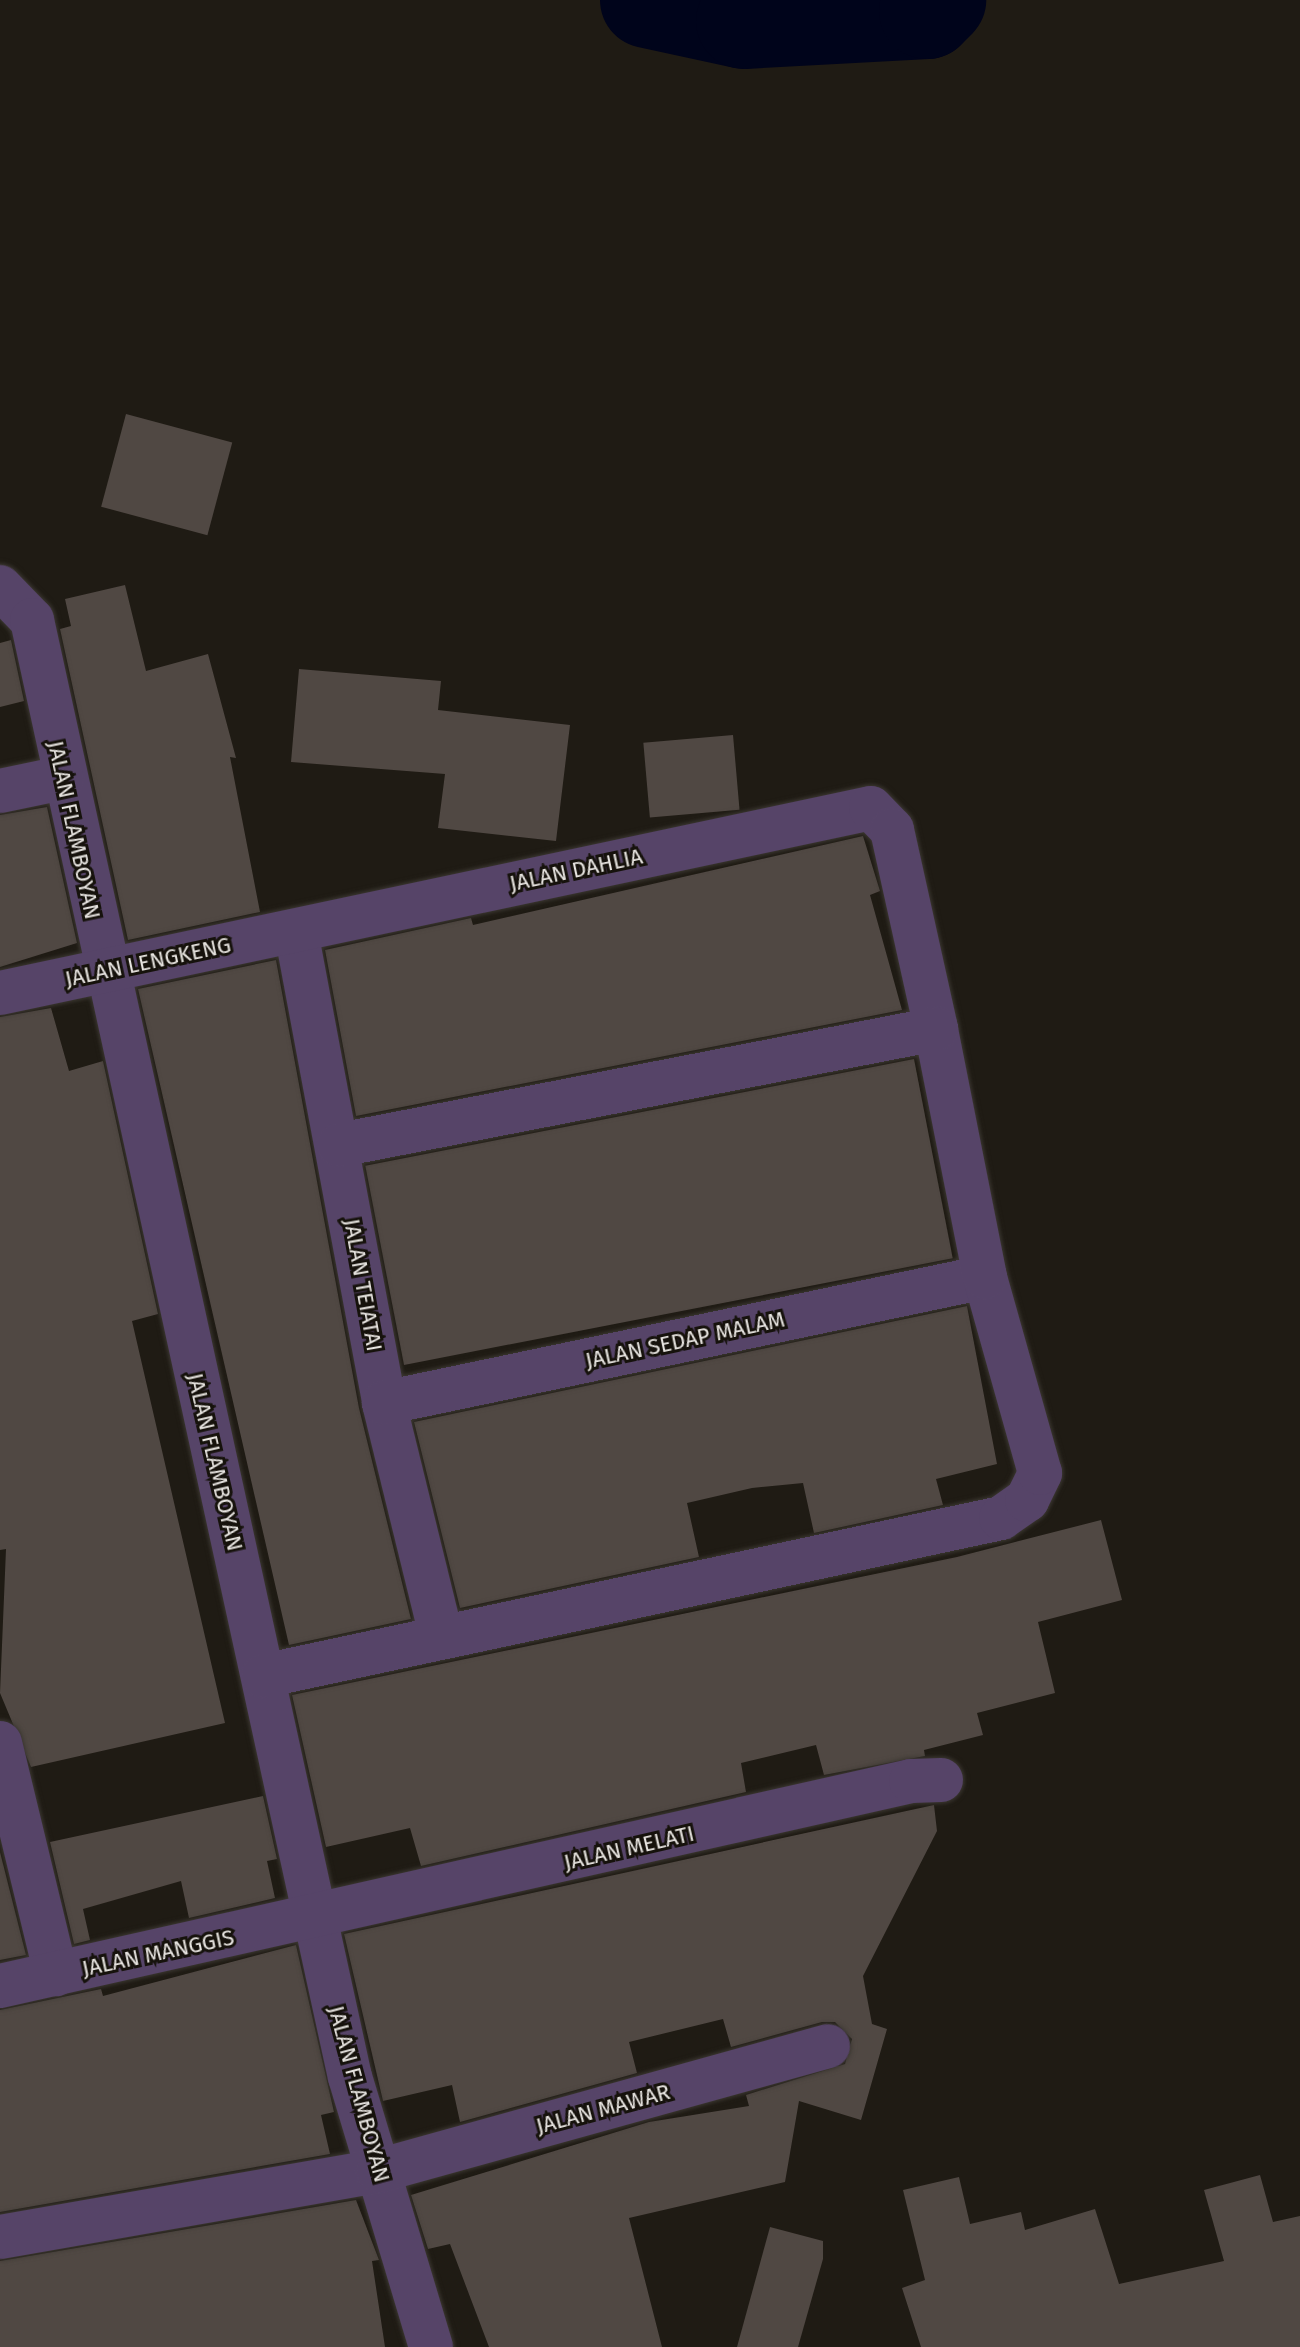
<!DOCTYPE html>
<html>
<head>
<meta charset="utf-8">
<style>
	body { margin:0 }
	#map { position:relative; width:1300px; height:2347px; overflow:hidden; background:#1f1b14; font-family:"Fira Sans",sans-serif }
	div>[style] { position:absolute }
	.river>* { height:96px; margin:-48px; padding:0 48px; transform-origin:48px; border-radius:48px; background:#00041b }
	.building>* { inset:0; background:#504843; transform-origin:0 0 }
	.roads { filter:drop-shadow(0 0 2px #3b3731) drop-shadow(0 0 2px #3b3731) }
	.street>* { height:44px; margin:-22px; padding:0 22px; transform-origin:22px; border-radius:22px; background:#564468 }
	span { translate:-50% -50%; white-space:nowrap; text-align:center; line-height:1.15; -webkit-text-stroke:6px #16120c; paint-order:stroke }
	.street-label { font-size:22px; color:#e7e4e0 }
</style>
</head>
<body>
<div id="map">
	<div class="river">
		<i style="left:648px;top:0;width:98px;rotate:12.3deg"></i>
		<i style="left:744px;top:21px;width:183px;rotate:-3.1deg"></i>
		<i style="left:927px;top:11px;width:16px;rotate:-45deg"></i>
	</div>
	<div class="building">
		<i style="left:126px;top:414px;width:110px;height:96px;rotate:15deg"></i>
		<i style="clip-path:polygon(125px 585px,146px 671px,208px 654px,236px 758px,230px 757px,260px 912px,128px 940px,60px 629px,71px 626px,65px 599px)"></i>
		<i style="clip-path:polygon(11px 640px,24px 701px,0 707px,0 643px)"></i>
		<i style="clip-path:polygon(299px 669px,441px 681px,438px 710px,570px 725px,556px 841px,438px 828px,445px 774px,291px 762px)"></i>
		<i style="left:733px;top:735px;width:75px;height:90px;rotate:85deg"></i>
		<i style="clip-path:polygon(47px 807px,77px 943px,0 967px,0 815px)"></i>
		<i style="clip-path:polygon(863px 836px,880px 891px,870px 895px,902px 1010px,356px 1116px,325px 950px,471px 918px,473px 925px)"></i>
		<i style="clip-path:polygon(276px 960px,359px 1408px,411px 1619px,289px 1645px,138px 989px)"></i>
		<i style="clip-path:polygon(51px 1008px,69px 1071px,103px 1061px,158px 1314px,132px 1321px,225px 1723px,31px 1767px,0 1693px,6px 1549px,0 1550px,0 1017px)"></i>
		<i style="left:914px;top:1059px;width:203px;height:559px;rotate:79deg"></i>
		<i style="clip-path:polygon(967px 1306px,997px 1464px,936px 1479px,943px 1505px,814px 1533px,803px 1483px,752px 1488px,687px 1503px,699px 1557px,460px 1608px,414px 1422px)"></i>
		<i style="clip-path:polygon(1101px 1520px,1122px 1600px,1038px 1622px,1055px 1693px,977px 1713px,983px 1735px,924px 1750px,925px 1756px,824px 1775px,816px 1745px,741px 1763px,746px 1792px,421px 1866px,410px 1828px,326px 1847px,292px 1695px,957px 1557px)"></i>
		<i style="clip-path:polygon(263px 1796px,277px 1859px,267px 1861px,275px 1898px,189px 1918px,181px 1881px,83px 1909px,90px 1940px,74px 1944px,50px 1842px)"></i>
		<i style="clip-path:polygon(934px 1805px,937px 1831px,863px 1976px,872px 2024px,887px 2029px,861px 2120px,799px 2101px,785px 2182px,629px 2218px,662px 2347px,489px 2347px,450px 2244px,428px 2249px,411px 2195px,649px 2122px,749px 2106px,746px 2095px,845px 2064px,852px 2039px,835px 2022px,822px 2022px,731px 2047px,723px 2019px,629px 2042px,637px 2073px,460px 2122px,452px 2085px,383px 2101px,344px 1934px)"></i>
		<i style="clip-path:polygon(0 1852px,26px 1955px,0 1960px)"></i>
		<i style="clip-path:polygon(296px 1945px,334px 2112px,321px 2115px,330px 2154px,0 2212px,0 2010px,101px 1989px,103px 1996px)"></i>
		<i style="clip-path:polygon(1260px 2175px,1273px 2222px,1300px 2216px,1300px 2347px,921px 2347px,902px 2288px,925px 2280px,903px 2190px,959px 2177px,970px 2224px,1021px 2212px,1025px 2230px,1095px 2209px,1119px 2284px,1224px 2261px,1204px 2190px)"></i>
		<i style="clip-path:polygon(356px 2200px,379px 2260px,372px 2261px,385px 2347px,0 2347px,0 2261px)"></i>
		<i style="clip-path:polygon(770px 2227px,823px 2241px,823px 2259px,798px 2347px,737px 2347px)"></i>
	</div>
	<div class="roads">
		<div class="street">
			<i style="left:0;top:587px;width:46px;rotate:45.9deg"></i>
			<i style="left:32px;top:620px;width:1491px;rotate:77.69deg"></i>
			<i style="left:350px;top:2077px;width:282px;rotate:73.3deg"></i>
			<i style="left:0;top:791px;width:63px;rotate:-11.8deg"></i>
			<i style="left:296px;top:931px;width:480px;rotate:79.4deg"></i>
			<i style="left:384px;top:1403px;width:239px;rotate:76.2deg"></i>
			<i style="left:0;top:993px;width:890px;rotate:-11.99deg"></i>
			<i style="left:871px;top:808px;width:30px;rotate:46deg"></i>
			<i style="left:892px;top:830px;width:204px;rotate:77.5deg"></i>
			<i style="left:384px;top:1403px;width:614px;rotate:-11.84deg"></i>
			<i style="left:263px;top:1676px;width:755px;rotate:-12.08deg"></i>
			<i style="left:1001px;top:1518px;width:32px;rotate:-35deg"></i>
			<i style="left:1027px;top:1500px;width:30px;rotate:-64deg"></i>
			<i style="left:1040px;top:1473px;width:204px;rotate:-105.7deg"></i>
			<i style="left:985px;top:1277px;width:253px;rotate:-101.2deg"></i>
			<i style="left:936px;top:1029px;width:608px;rotate:169deg"></i>
			<i style="left:0;top:1743px;width:238px;rotate:76.4deg"></i>
			<i style="left:0;top:1986px;width:934px;rotate:-12.68deg"></i>
			<i style="left:911px;top:1781px;width:30px;rotate:-2deg"></i>
			<i style="left:0;top:2237px;width:384px;rotate:-9.9deg"></i>
			<i style="left:378px;top:2171px;width:467px;rotate:-15.5deg"></i>
		</div>
	</div>
	<div class="street-label">
		<span style="left:74px;top:830px;rotate:78deg">JALAN FLAMBOYAN</span>
		<span style="left:576px;top:870px;rotate:-12deg">JALAN DAHLIA</span>
		<span style="left:148px;top:962px;rotate:-12deg">JALAN LENGKENG</span>
		<span style="left:363px;top:1285px;rotate:80deg">JALAN TEIATAI</span>
		<span style="left:685px;top:1340px;rotate:-12deg">JALAN SEDAP MALAM</span>
		<span style="left:215px;top:1462px;rotate:77deg">JALAN FLAMBOYAN</span>
		<span style="left:629px;top:1848px;rotate:-13deg">JALAN MELATI</span>
		<span style="left:158px;top:1953px;rotate:-12deg">JALAN MANGGIS</span>
		<span style="left:359px;top:2094px;rotate:75deg">JALAN FLAMBOYAN</span>
		<span style="left:603px;top:2109px;rotate:-15deg">JALAN MAWAR</span>
	</div>
</div>
</body>
</html>
